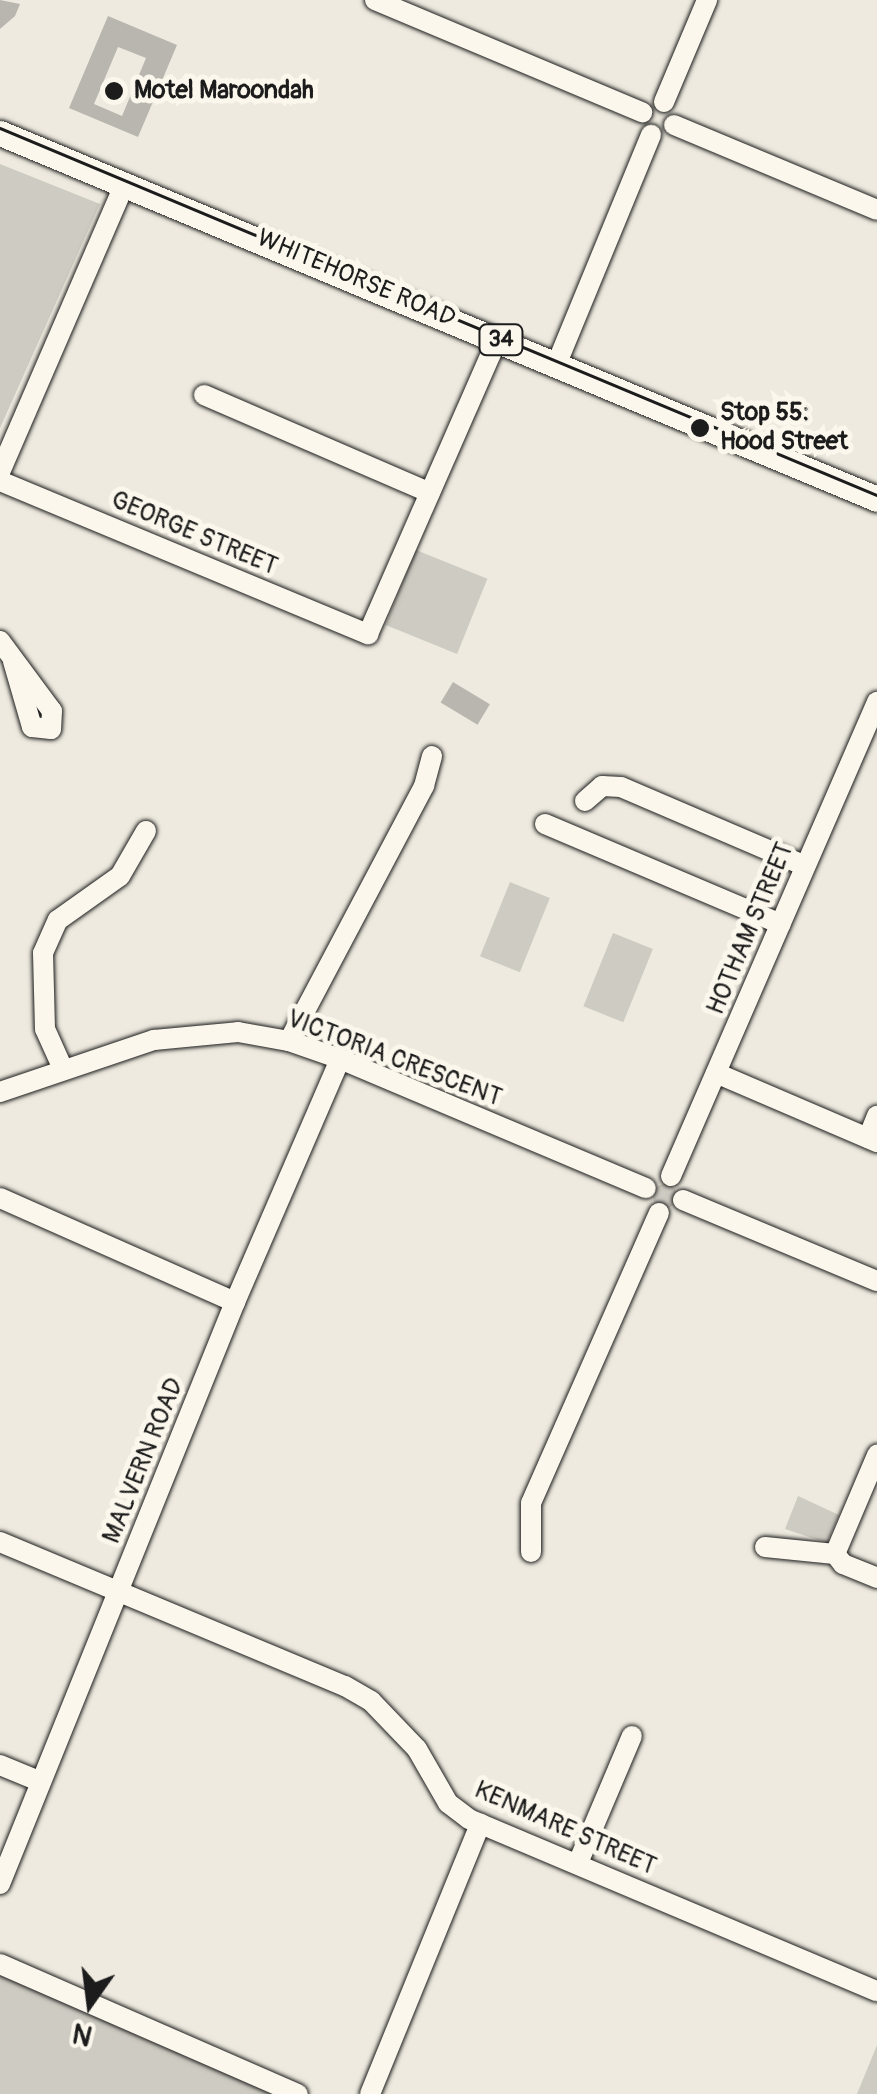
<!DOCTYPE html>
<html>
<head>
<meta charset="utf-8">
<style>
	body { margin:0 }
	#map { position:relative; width:877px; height:2094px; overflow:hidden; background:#eeeadf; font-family:Pangolin,sans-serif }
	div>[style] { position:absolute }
	.green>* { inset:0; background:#ceccc2; transform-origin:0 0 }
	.round { border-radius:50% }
	.building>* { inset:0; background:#b9b6af; transform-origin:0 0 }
	.roads { filter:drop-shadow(0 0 2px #1c1c1c) drop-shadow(0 0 2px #1c1c1c) }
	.minor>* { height:20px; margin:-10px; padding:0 10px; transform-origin:10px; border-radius:10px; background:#fbf7ec }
	.major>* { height:25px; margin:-12.5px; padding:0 12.5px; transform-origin:12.5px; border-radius:12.5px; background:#fbf7ec }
	.tram>* { height:2.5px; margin:-1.25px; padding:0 1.25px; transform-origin:1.25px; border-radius:1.25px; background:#1c1c1c }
	.dots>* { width:28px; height:28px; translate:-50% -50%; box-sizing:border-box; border:5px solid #fbf7ec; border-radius:50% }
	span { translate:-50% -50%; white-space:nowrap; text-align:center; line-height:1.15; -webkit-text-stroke:10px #fbf7ec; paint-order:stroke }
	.shield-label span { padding:2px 8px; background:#fbf7ec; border:2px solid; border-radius:8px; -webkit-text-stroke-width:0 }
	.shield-label { font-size:22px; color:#1c1c1c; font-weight:700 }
	.poi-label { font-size:25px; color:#1c1c1c; font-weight:700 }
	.left { translate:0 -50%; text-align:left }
	.street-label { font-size:25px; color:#1c1c1c }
	.north { position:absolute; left:40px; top:1954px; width:100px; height:100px; -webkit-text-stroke:8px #fbf7ec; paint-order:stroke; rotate:194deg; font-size:28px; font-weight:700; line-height:40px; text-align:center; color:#1c1c1c }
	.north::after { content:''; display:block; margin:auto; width:35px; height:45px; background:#1c1c1c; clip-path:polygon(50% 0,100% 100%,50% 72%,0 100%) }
</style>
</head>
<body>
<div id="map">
	<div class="green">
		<i style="clip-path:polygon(0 164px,100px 204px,0 428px)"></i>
		<i style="left:416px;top:550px;width:77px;height:81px;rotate:22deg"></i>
		<i style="left:510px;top:882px;width:43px;height:80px;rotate:22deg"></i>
		<i style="left:613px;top:933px;width:43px;height:79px;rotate:22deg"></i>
		<i class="round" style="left:653px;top:1184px;width:24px;height:24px"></i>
		<i style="clip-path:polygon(798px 1496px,839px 1515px,827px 1543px,785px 1529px)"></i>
		<i style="clip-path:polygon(0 1967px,295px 2094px,0 2094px)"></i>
		<i style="clip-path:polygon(877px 2045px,877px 2094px,857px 2094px)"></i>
	</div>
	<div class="building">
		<i style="clip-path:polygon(0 0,20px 4px,15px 16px,0 29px)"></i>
		<i style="clip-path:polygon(evenodd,108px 16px,177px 45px,138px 137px,69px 108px,108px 16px,118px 47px,146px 58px,122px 116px,94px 104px,118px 47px)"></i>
		<i style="left:453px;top:682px;width:43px;height:24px;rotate:31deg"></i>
	</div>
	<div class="roads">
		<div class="minor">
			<i style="left:375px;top:0;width:290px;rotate:22.8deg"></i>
			<i style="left:664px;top:102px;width:111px;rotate:-67.1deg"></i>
			<i style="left:674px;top:125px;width:220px;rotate:22.7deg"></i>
			<i style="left:557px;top:363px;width:247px;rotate:-67.6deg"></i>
			<i style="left:204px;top:395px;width:246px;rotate:23.4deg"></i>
			<i style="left:0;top:472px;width:315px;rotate:-66.6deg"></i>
			<i style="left:0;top:481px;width:399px;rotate:22.6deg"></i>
			<i style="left:368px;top:634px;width:323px;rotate:-66.3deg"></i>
			<i style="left:0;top:641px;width:87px;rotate:53.4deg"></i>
			<i style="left:52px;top:711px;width:18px;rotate:93deg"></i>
			<i style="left:51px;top:729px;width:19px;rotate:-174deg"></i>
			<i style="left:32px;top:727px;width:69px;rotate:-106.1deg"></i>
			<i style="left:585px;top:801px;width:23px;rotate:-41deg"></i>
			<i style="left:602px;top:786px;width:19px;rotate:3deg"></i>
			<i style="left:621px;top:787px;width:200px;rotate:23.2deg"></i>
			<i style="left:545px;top:824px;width:256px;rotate:23deg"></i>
			<i style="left:289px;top:1041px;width:289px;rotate:-62.1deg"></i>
			<i style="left:424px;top:786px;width:31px;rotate:-75deg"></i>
			<i style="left:63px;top:1069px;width:44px;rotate:-114.2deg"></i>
			<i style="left:45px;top:1029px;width:76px;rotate:-91.5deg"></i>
			<i style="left:43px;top:953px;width:36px;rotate:-66deg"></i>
			<i style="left:58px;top:920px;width:76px;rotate:-35.4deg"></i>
			<i style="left:120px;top:876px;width:52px;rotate:-60deg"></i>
			<i style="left:716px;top:1073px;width:175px;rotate:23.2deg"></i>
			<i style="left:0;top:1092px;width:163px;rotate:-18.7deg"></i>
			<i style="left:154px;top:1040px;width:84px;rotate:-5.4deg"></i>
			<i style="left:238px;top:1032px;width:52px;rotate:10deg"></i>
			<i style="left:289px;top:1041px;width:54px;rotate:19.4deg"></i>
			<i style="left:340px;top:1059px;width:332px;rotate:22.9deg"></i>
			<i style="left:868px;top:1138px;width:24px;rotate:-68deg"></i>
			<i style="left:671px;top:1176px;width:517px;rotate:-66.51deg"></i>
			<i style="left:0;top:1198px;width:257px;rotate:23.9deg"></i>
			<i style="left:683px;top:1200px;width:210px;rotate:22.7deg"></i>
			<i style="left:0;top:1542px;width:374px;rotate:22.7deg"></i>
			<i style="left:345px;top:1686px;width:30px;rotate:30deg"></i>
			<i style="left:371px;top:1701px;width:66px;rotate:46.2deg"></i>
			<i style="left:417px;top:1749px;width:62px;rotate:60.1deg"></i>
			<i style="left:448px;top:1803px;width:26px;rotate:37deg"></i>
			<i style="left:469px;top:1819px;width:443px;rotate:22.9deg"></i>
			<i style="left:765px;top:1547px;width:70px;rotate:5.7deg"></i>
			<i style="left:835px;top:1554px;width:13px;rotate:51deg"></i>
			<i style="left:843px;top:1564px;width:37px;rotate:22deg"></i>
			<i style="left:531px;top:1552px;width:49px;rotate:-90deg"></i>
			<i style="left:531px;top:1503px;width:317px;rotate:-66.2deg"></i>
			<i style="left:835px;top:1554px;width:108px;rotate:-67deg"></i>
			<i style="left:0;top:1765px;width:44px;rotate:22.5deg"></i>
			<i style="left:578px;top:1863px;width:138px;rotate:-67deg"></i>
			<i style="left:0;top:1884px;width:628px;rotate:-68.01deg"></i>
			<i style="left:235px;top:1302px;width:265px;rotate:-66.6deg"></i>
			<i style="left:0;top:1964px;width:325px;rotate:23.6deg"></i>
			<i style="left:370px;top:2094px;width:292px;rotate:-67.8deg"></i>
		</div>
		<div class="major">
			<i style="left:0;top:133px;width:950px;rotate:22.65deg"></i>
		</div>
	</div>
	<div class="tram">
		<i style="left:0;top:128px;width:951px;rotate:22.71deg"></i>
	</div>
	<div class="dots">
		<i style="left:114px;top:91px;background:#1c1c1c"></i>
		<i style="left:700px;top:428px;background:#1c1c1c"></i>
	</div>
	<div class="shield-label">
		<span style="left:501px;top:340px">34</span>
	</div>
	<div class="poi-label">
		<span class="left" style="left:134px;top:91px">Motel Maroondah</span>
		<span class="left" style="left:720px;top:428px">Stop 55:<br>Hood Street</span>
	</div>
	<div class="street-label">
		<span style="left:356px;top:279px;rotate:23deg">WHITEHORSE ROAD</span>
		<span style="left:194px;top:534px;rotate:23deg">GEORGE STREET</span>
		<span style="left:751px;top:929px;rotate:-67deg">HOTHAM STREET</span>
		<span style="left:394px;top:1059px;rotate:21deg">VICTORIA CRESCENT</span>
		<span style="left:144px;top:1461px;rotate:-68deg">MALVERN ROAD</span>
		<span style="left:565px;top:1829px;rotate:24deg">KENMARE STREET</span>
	</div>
	<div class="north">N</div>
</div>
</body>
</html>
